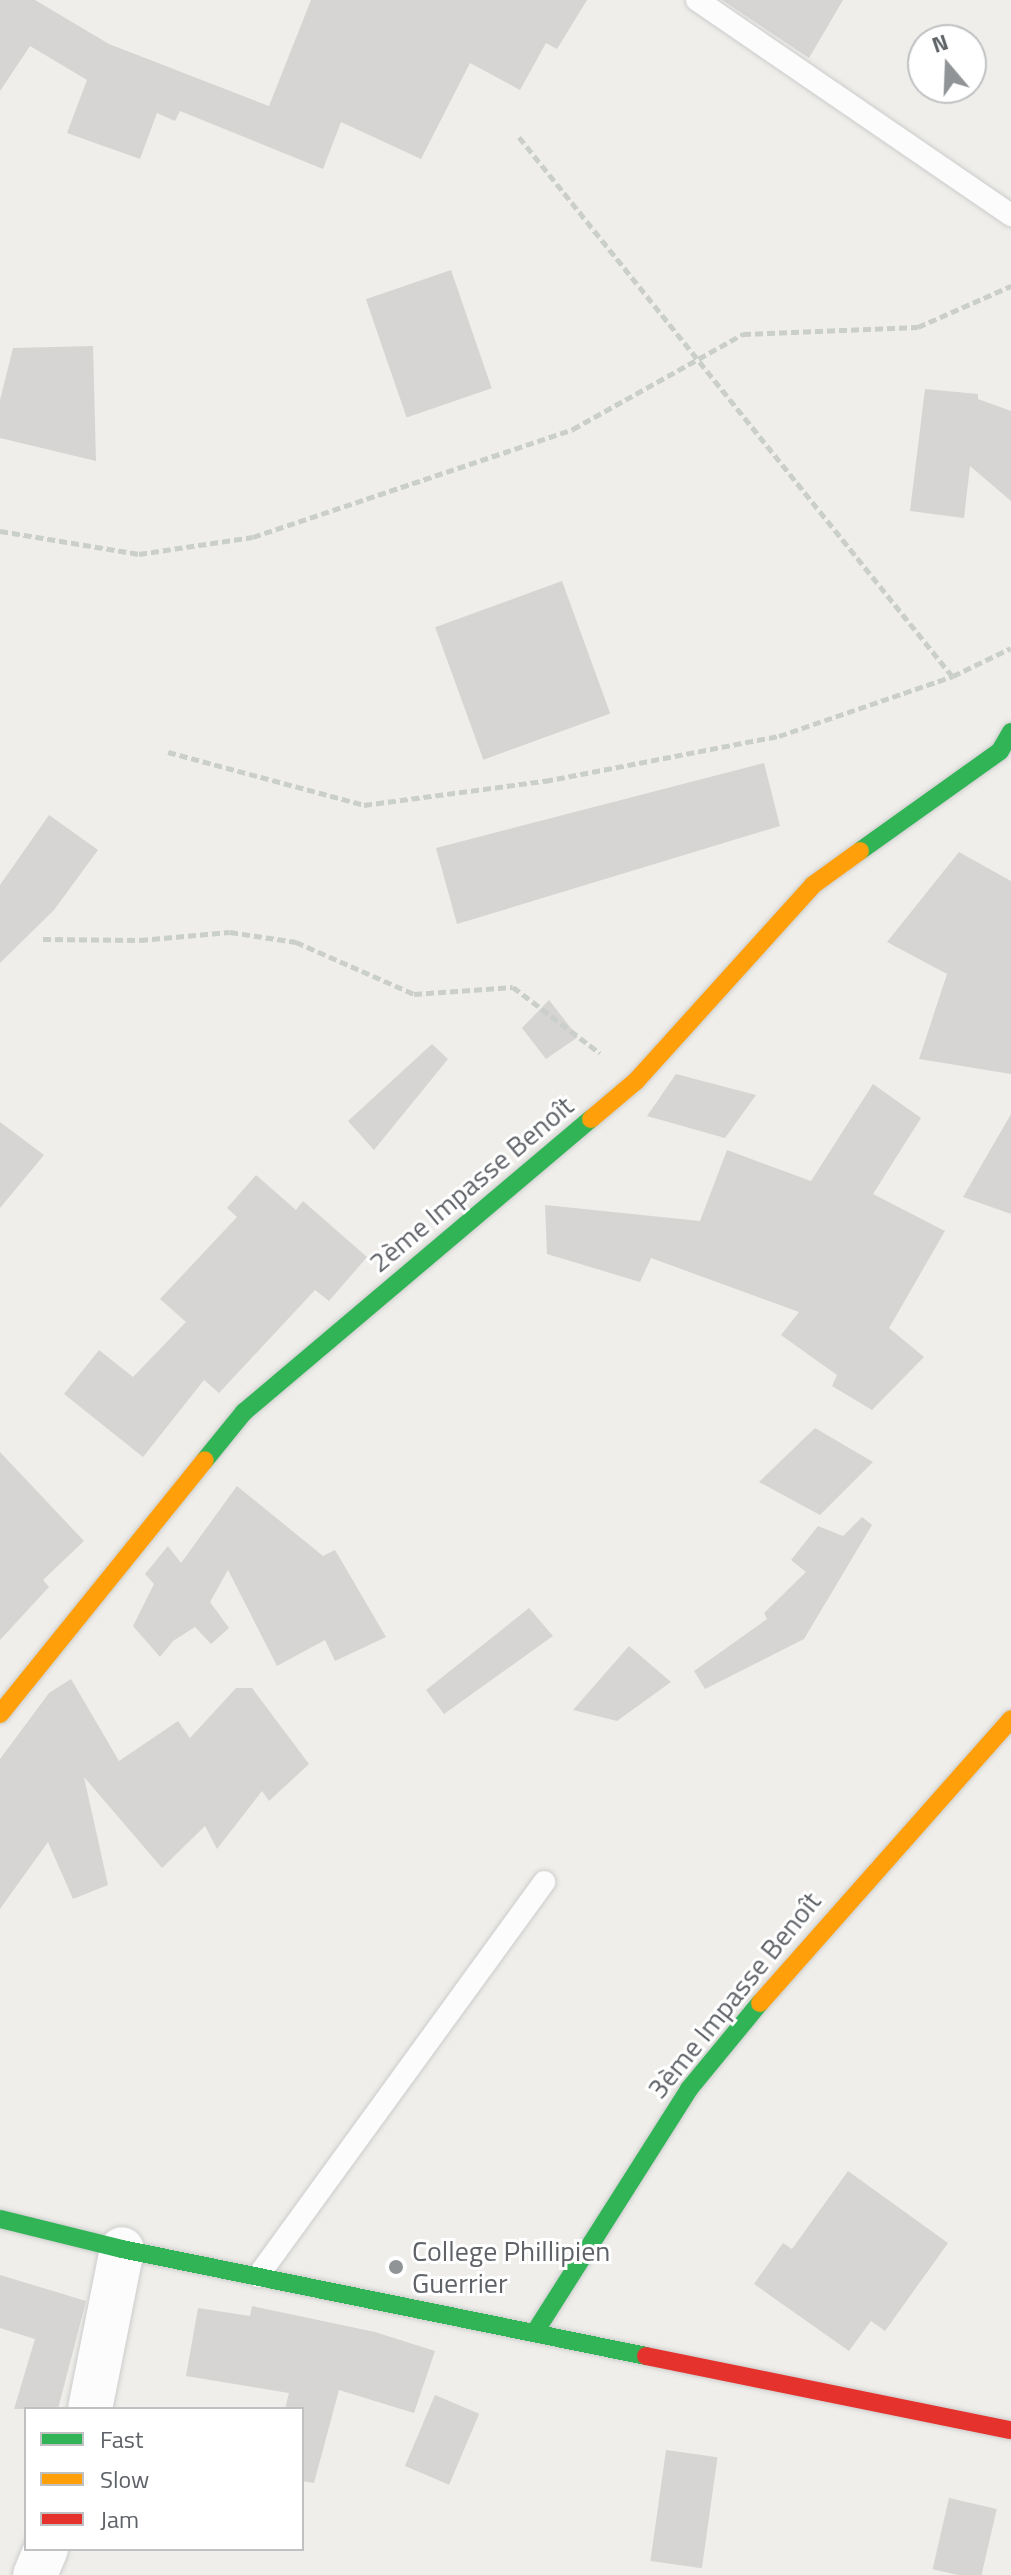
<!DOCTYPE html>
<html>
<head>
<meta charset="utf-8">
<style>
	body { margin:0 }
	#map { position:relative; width:1011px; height:2575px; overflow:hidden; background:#efeeea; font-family:"Titillium Web",sans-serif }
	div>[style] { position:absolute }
	.building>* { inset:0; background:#d6d5d3; transform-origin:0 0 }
	.path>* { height:5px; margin-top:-2.5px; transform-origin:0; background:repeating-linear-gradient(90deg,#cacfcc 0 8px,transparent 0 12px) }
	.roads { filter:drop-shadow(0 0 2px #cbcccc) drop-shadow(0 0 2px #cbcccc) }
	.lane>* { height:22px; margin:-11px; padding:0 11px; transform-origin:11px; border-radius:11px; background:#fdfcfc }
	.street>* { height:44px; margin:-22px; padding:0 22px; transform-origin:22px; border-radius:22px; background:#fdfcfc }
	.fast>* { height:18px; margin:-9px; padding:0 9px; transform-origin:9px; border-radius:9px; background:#30b455 }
	.slow>* { height:18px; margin:-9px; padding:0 9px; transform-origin:9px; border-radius:9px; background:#ff9f0a }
	.jam>* { height:18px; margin:-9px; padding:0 9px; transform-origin:9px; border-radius:9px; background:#e5322d }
	.dots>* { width:22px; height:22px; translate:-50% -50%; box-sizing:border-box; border:4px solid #fff; border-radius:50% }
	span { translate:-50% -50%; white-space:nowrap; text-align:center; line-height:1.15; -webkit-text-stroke:6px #fff; paint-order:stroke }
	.street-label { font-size:28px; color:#5f6368 }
	.poi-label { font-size:28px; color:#5f6368 }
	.left { translate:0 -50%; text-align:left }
	.legend { position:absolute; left:24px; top:2407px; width:280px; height:144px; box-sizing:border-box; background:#fff; border:2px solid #bfc1c3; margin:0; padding:10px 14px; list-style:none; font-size:24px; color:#5f6368 }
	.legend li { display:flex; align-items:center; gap:16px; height:40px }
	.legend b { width:40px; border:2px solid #bfc1c3 }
	.north { position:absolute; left:907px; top:24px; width:80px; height:80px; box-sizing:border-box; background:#fff; border:2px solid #bfc1c3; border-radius:50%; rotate:341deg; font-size:22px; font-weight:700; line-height:32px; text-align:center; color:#5f6368 }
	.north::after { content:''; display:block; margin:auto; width:28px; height:36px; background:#919496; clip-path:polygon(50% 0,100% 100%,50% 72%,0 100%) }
</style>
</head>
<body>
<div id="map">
	<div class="building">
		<i style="clip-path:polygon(0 0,35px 0,109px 44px,269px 106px,311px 0,587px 0,557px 49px,546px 43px,520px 90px,470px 63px,421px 159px,341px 122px,323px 169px,180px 111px,175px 121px,157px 113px,140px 159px,67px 133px,87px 80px,30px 46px,0 91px)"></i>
		<i style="clip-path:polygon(722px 0,843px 0,809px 58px)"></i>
		<i style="left:451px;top:270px;width:125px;height:90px;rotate:71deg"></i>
		<i style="clip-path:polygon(93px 346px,96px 461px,0 438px,0 400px,13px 348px)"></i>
		<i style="clip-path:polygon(925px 389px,978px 394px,978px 399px,1011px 411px,1011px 501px,970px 466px,964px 518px,910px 511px)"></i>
		<i style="left:562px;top:581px;width:141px;height:135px;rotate:70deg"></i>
		<i style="clip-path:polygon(764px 763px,780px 826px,457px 924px,436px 848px)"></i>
		<i style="clip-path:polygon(49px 815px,98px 850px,54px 910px,0 963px,0 885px)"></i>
		<i style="clip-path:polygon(959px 852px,1011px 881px,1011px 1074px,919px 1059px,947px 974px,887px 942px)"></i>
		<i style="clip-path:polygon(549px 1000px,578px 1037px,546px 1059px,522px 1028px)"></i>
		<i style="clip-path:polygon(432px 1044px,448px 1059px,374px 1150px,348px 1121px)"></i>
		<i style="clip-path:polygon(676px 1074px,756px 1095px,725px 1138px,647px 1116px)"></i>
		<i style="clip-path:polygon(873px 1084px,921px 1118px,873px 1194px,945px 1231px,889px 1328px,924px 1357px,872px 1410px,832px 1386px,837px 1375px,781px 1335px,799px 1312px,651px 1258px,640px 1282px,547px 1254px,545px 1205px,700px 1221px,727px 1150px,811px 1181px)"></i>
		<i style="clip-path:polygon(1011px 1114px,1011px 1214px,963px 1197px)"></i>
		<i style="clip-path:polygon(0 1122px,44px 1155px,0 1208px)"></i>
		<i style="clip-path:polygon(256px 1175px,296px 1210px,303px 1201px,367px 1257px,329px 1301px,315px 1290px,219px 1393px,204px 1380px,143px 1457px,64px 1394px,99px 1350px,133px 1377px,186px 1322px,160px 1299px,237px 1217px,227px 1208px)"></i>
		<i style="clip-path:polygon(815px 1428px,873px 1462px,820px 1515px,759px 1482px)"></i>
		<i style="clip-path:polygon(0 1452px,84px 1541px,43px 1580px,49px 1587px,0 1640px)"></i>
		<i style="clip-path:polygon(237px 1486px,323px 1556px,335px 1550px,386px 1637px,335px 1661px,325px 1640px,277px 1666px,228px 1570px,210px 1602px,229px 1628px,211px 1644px,195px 1627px,173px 1641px,160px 1657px,133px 1626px,154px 1584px,145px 1574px,168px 1546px,181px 1563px)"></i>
		<i style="clip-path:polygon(862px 1517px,872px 1525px,804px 1639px,705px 1689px,694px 1671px,767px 1619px,764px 1613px,806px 1572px,791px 1560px,818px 1526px,843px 1536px)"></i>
		<i style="clip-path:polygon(529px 1608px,553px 1636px,444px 1714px,426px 1690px)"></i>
		<i style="clip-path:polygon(629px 1646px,671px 1682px,617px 1721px,573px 1710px)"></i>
		<i style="clip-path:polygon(71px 1679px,119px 1761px,178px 1721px,190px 1738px,236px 1688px,252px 1688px,309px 1764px,269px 1801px,262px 1791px,217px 1849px,205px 1826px,162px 1868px,84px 1777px,108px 1885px,73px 1899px,48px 1842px,0 1909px,0 1759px,49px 1693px)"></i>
		<i style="clip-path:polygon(848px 2171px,948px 2243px,885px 2331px,871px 2321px,849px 2351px,754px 2284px,783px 2243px,792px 2249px)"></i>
		<i style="clip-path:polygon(0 2275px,86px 2301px,58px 2409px,14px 2409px,35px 2339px,0 2328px)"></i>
		<i style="clip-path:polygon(252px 2306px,375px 2332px,435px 2351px,414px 2413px,339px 2390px,314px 2483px,302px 2481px,302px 2409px,285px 2409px,289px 2393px,186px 2376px,198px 2308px,250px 2316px)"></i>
		<i style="left:435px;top:2395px;width:48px;height:77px;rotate:23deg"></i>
		<i style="left:666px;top:2450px;width:52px;height:112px;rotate:8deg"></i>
		<i style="left:949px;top:2498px;width:49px;height:73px;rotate:13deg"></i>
	</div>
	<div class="path">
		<i style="left:519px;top:137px;width:691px;rotate:51.22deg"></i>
		<i style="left:0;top:531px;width:141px;rotate:9.4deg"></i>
		<i style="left:139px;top:554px;width:115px;rotate:-8.5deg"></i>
		<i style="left:253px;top:537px;width:338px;rotate:-18.6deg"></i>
		<i style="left:573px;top:429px;width:195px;rotate:-29.2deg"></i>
		<i style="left:743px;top:334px;width:175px;rotate:-2.3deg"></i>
		<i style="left:918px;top:327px;width:102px;rotate:-23.8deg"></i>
		<i style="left:168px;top:752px;width:203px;rotate:15.1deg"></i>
		<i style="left:364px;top:805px;width:183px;rotate:-7.6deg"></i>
		<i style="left:545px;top:781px;width:238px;rotate:-10.9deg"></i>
		<i style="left:779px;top:736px;width:184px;rotate:-19deg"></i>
		<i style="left:953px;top:676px;width:64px;rotate:-25.8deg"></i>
		<i style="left:43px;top:939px;width:97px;rotate:0.6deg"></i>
		<i style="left:140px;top:940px;width:90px;rotate:-5.1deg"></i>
		<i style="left:230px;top:932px;width:67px;rotate:8.6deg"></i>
		<i style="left:296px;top:942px;width:129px;rotate:23.8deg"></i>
		<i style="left:414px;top:994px;width:99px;rotate:-4deg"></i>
		<i style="left:513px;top:987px;width:109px;rotate:37.2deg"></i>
	</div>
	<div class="roads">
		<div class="lane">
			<i style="left:697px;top:0;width:381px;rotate:34.4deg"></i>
			<i style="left:258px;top:2276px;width:487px;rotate:-54deg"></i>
		</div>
		<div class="street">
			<i style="left:90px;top:2409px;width:163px;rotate:-78.7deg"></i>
			<i style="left:35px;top:2575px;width:28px;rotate:-67deg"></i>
		</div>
		<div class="fast">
			<i style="left:860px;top:851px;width:172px;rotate:-35.5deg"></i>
			<i style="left:1000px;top:751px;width:22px;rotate:-60deg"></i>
			<i style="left:205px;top:1460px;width:62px;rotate:-50.9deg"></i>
			<i style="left:244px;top:1412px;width:454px;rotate:-40.2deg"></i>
			<i style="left:0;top:2219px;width:126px;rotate:13.8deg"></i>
			<i style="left:122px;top:2249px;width:535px;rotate:11.54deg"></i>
			<i style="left:535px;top:2332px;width:288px;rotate:-57.6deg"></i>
			<i style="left:689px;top:2089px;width:112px;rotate:-50.5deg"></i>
		</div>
		<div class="slow">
			<i style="left:591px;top:1119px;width:59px;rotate:-40.2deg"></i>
			<i style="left:636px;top:1081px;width:264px;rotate:-47.9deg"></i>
			<i style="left:813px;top:885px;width:58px;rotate:-35.9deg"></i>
			<i style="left:0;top:1714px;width:326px;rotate:-51.1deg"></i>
			<i style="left:760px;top:2003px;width:379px;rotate:-48.5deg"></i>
		</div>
		<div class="jam">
			<i style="left:646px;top:2356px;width:372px;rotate:11.5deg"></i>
		</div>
	</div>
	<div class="dots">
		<i style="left:396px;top:2267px;background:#919496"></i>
	</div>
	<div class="street-label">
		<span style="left:471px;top:1184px;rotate:-40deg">2ème Impasse Benoît</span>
		<span style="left:734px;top:1995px;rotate:-51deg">3ème Impasse Benoît</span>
	</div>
	<div class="poi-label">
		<span class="left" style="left:412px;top:2267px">College Phillipien<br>Guerrier</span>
	</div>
	<ul class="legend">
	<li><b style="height:10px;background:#30b455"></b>Fast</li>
	<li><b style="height:10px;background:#ff9f0a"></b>Slow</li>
	<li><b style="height:10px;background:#e5322d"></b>Jam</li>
	</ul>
	<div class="north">N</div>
</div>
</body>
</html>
